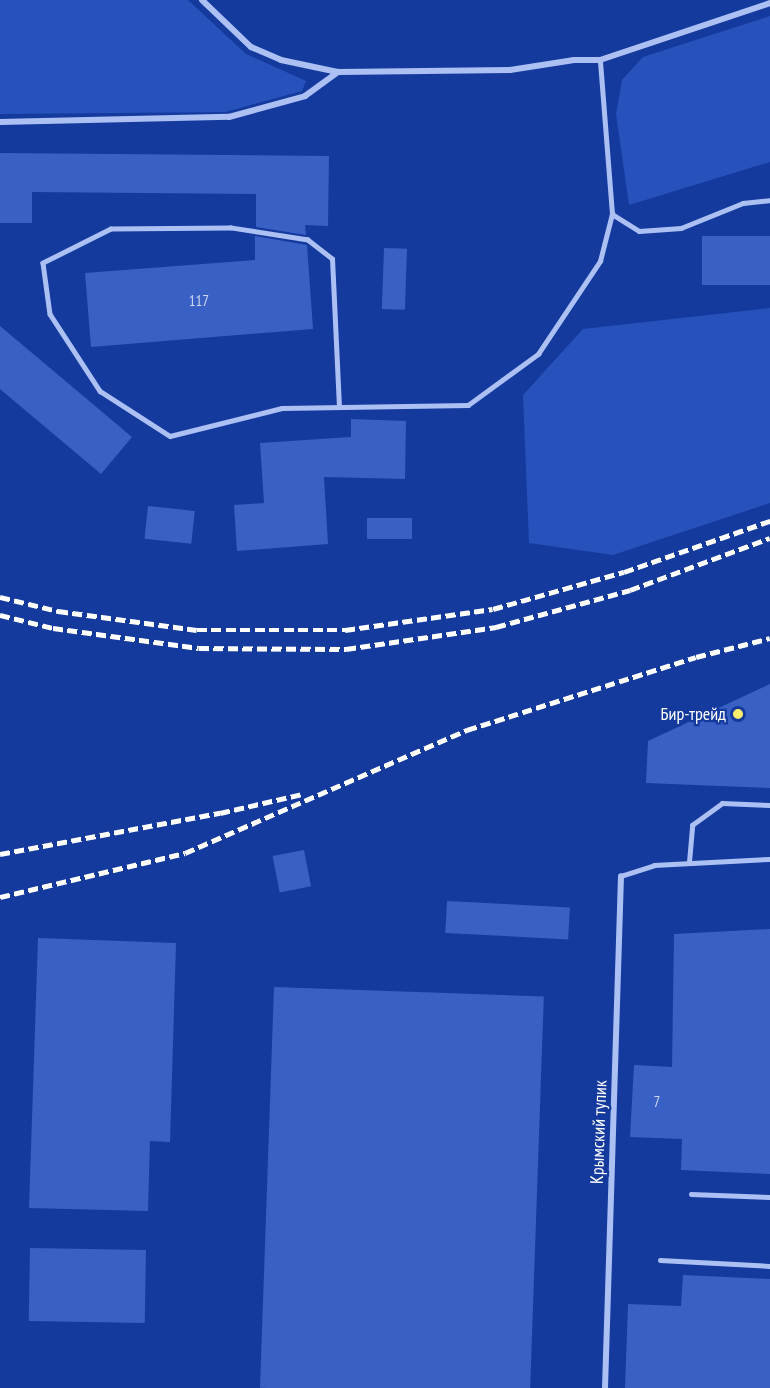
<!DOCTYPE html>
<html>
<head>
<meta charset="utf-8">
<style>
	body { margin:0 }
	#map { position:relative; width:770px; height:1388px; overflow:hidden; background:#143a9e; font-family:"PT Sans Narrow",sans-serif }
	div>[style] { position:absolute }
	.green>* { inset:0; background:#2752bc }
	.building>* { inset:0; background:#3960c4; transform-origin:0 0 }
	.service>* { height:4.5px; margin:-2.25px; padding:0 2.25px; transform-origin:2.25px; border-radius:2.25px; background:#acc0f4 }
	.minor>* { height:6px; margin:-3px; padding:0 3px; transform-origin:3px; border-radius:3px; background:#acc0f4 }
	.rail>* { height:4.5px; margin-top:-2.25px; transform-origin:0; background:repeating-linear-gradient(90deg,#fff 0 10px,transparent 0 14.5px) }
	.dots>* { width:16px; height:16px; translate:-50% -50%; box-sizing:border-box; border:3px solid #143a9e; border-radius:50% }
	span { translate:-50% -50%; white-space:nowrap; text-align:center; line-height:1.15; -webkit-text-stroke:4.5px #143a9e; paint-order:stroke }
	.number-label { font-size:15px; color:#ced7f0 }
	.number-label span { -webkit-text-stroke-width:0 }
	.poi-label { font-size:18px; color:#fff }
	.right { translate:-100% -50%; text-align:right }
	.street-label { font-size:18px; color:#fff }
</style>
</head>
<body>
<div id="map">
	<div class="green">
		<i style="clip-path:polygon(0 0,188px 0,246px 54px,306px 81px,302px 91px,225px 112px,0 114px)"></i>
		<i style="clip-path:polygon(770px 16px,770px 162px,629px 205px,616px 114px,622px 80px,643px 57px)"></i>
		<i style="clip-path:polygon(770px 308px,770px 503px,613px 555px,529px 543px,523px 395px,583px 329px)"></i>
	</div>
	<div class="building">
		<i style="clip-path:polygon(0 153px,329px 156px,328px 226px,305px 225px,306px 235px,256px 227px,256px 194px,32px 192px,32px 223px,0 223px)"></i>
		<i style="clip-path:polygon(255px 236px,307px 245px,313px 329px,91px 347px,85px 273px,255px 260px)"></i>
		<i style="left:770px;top:236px;width:49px;height:68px;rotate:90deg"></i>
		<i style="left:384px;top:248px;width:23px;height:61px;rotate:2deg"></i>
		<i style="clip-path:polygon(0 326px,132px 437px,101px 474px,0 389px)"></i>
		<i style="clip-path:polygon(351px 419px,406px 421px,405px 479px,324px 477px,328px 544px,237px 551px,234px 505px,264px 503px,260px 443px,351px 437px)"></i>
		<i style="left:148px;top:506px;width:47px;height:33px;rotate:6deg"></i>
		<i style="left:367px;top:518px;width:45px;height:21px"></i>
		<i style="clip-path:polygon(770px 684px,770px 788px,646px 783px,648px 741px)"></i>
		<i style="left:304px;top:850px;width:37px;height:32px;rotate:79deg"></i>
		<i style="left:447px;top:901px;width:123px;height:32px;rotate:3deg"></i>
		<i style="clip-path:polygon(770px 929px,770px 1174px,681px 1170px,682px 1139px,630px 1137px,634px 1065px,672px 1067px,674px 934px)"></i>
		<i style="clip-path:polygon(38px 938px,176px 943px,170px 1142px,150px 1141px,148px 1211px,29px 1208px)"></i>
		<i style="left:274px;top:987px;width:270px;height:401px;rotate:2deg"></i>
		<i style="left:30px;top:1248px;width:116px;height:73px;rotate:1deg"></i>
		<i style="clip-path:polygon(683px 1275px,770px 1279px,770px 1388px,625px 1388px,628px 1304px,681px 1306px)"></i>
	</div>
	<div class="service">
		<i style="left:612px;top:214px;width:32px;rotate:32deg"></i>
		<i style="left:639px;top:231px;width:42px;rotate:-4.1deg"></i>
		<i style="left:681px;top:228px;width:67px;rotate:-22deg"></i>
		<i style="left:743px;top:203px;width:27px;rotate:-6deg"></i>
		<i style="left:339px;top:407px;width:148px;rotate:-92.7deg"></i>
		<i style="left:332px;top:259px;width:31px;rotate:-142deg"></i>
		<i style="left:308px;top:240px;width:78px;rotate:-171.1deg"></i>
		<i style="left:231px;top:228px;width:120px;rotate:179.5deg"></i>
		<i style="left:111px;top:229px;width:76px;rotate:153.4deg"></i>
		<i style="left:43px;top:263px;width:51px;rotate:82.2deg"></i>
		<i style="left:50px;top:314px;width:92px;rotate:57deg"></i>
		<i style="left:100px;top:391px;width:83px;rotate:32.7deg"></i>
		<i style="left:170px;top:436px;width:115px;rotate:-14deg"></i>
		<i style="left:282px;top:408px;width:186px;rotate:-0.9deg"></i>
		<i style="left:468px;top:405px;width:87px;rotate:-36.1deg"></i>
		<i style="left:538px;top:354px;width:112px;rotate:-56.3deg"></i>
		<i style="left:600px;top:261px;width:49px;rotate:-75.7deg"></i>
		<i style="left:612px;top:214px;width:154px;rotate:-94.5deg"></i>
		<i style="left:689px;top:862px;width:37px;rotate:-85deg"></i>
		<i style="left:692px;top:825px;width:37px;rotate:-36deg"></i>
		<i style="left:722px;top:803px;width:48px;rotate:2.4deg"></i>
		<i style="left:621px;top:876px;width:35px;rotate:-18deg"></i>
		<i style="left:654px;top:865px;width:116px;rotate:-3deg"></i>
		<i style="left:691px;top:1194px;width:79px;rotate:2.2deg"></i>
		<i style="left:660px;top:1260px;width:110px;rotate:3.1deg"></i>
	</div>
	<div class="minor">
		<i style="left:202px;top:0;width:68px;rotate:43.8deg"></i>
		<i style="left:251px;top:47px;width:33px;rotate:23deg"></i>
		<i style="left:281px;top:60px;width:58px;rotate:11.9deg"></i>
		<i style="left:0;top:122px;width:229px;rotate:-1.3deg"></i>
		<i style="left:229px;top:117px;width:79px;rotate:-15.4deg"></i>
		<i style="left:305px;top:96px;width:41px;rotate:-36deg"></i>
		<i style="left:338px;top:72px;width:172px;rotate:-0.7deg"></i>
		<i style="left:510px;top:70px;width:65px;rotate:-8.9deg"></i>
		<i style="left:574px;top:60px;width:26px"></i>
		<i style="left:600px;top:60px;width:179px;rotate:-18.5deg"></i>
		<i style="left:605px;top:1388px;width:512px;rotate:-88.21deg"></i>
	</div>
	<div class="rail">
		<i style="left:0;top:597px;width:60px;rotate:13.6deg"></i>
		<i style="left:58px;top:611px;width:140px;rotate:7.8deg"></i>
		<i style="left:197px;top:630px;width:148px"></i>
		<i style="left:345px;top:630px;width:149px;rotate:-8.1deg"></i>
		<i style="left:493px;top:609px;width:136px;rotate:-15.8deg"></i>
		<i style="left:624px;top:572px;width:155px;rotate:-19.3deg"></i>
		<i style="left:0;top:615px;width:55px;rotate:13.8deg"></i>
		<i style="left:53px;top:628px;width:147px;rotate:7.8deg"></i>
		<i style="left:199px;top:648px;width:147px;rotate:0.4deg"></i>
		<i style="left:346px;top:649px;width:152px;rotate:-8.3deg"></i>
		<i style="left:496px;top:627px;width:139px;rotate:-15.4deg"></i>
		<i style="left:630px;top:590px;width:149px;rotate:-20.4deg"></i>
		<i style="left:0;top:854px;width:224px;rotate:-10.6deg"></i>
		<i style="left:220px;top:813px;width:84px;rotate:-13deg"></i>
		<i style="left:0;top:897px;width:190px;rotate:-13.4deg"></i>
		<i style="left:185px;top:853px;width:308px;rotate:-23.6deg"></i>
		<i style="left:467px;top:730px;width:240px;rotate:-17.7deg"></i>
		<i style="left:696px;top:657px;width:76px;rotate:-14.4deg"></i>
	</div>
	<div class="dots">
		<i style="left:738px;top:714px;background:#ffed6e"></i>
	</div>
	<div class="number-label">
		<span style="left:199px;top:301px">117</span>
		<span style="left:657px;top:1102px">7</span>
	</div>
	<div class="poi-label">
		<span class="right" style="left:726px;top:714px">Бир-трейд</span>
	</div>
	<div class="street-label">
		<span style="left:599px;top:1132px;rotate:-88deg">Крымский тупик</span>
	</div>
</div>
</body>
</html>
